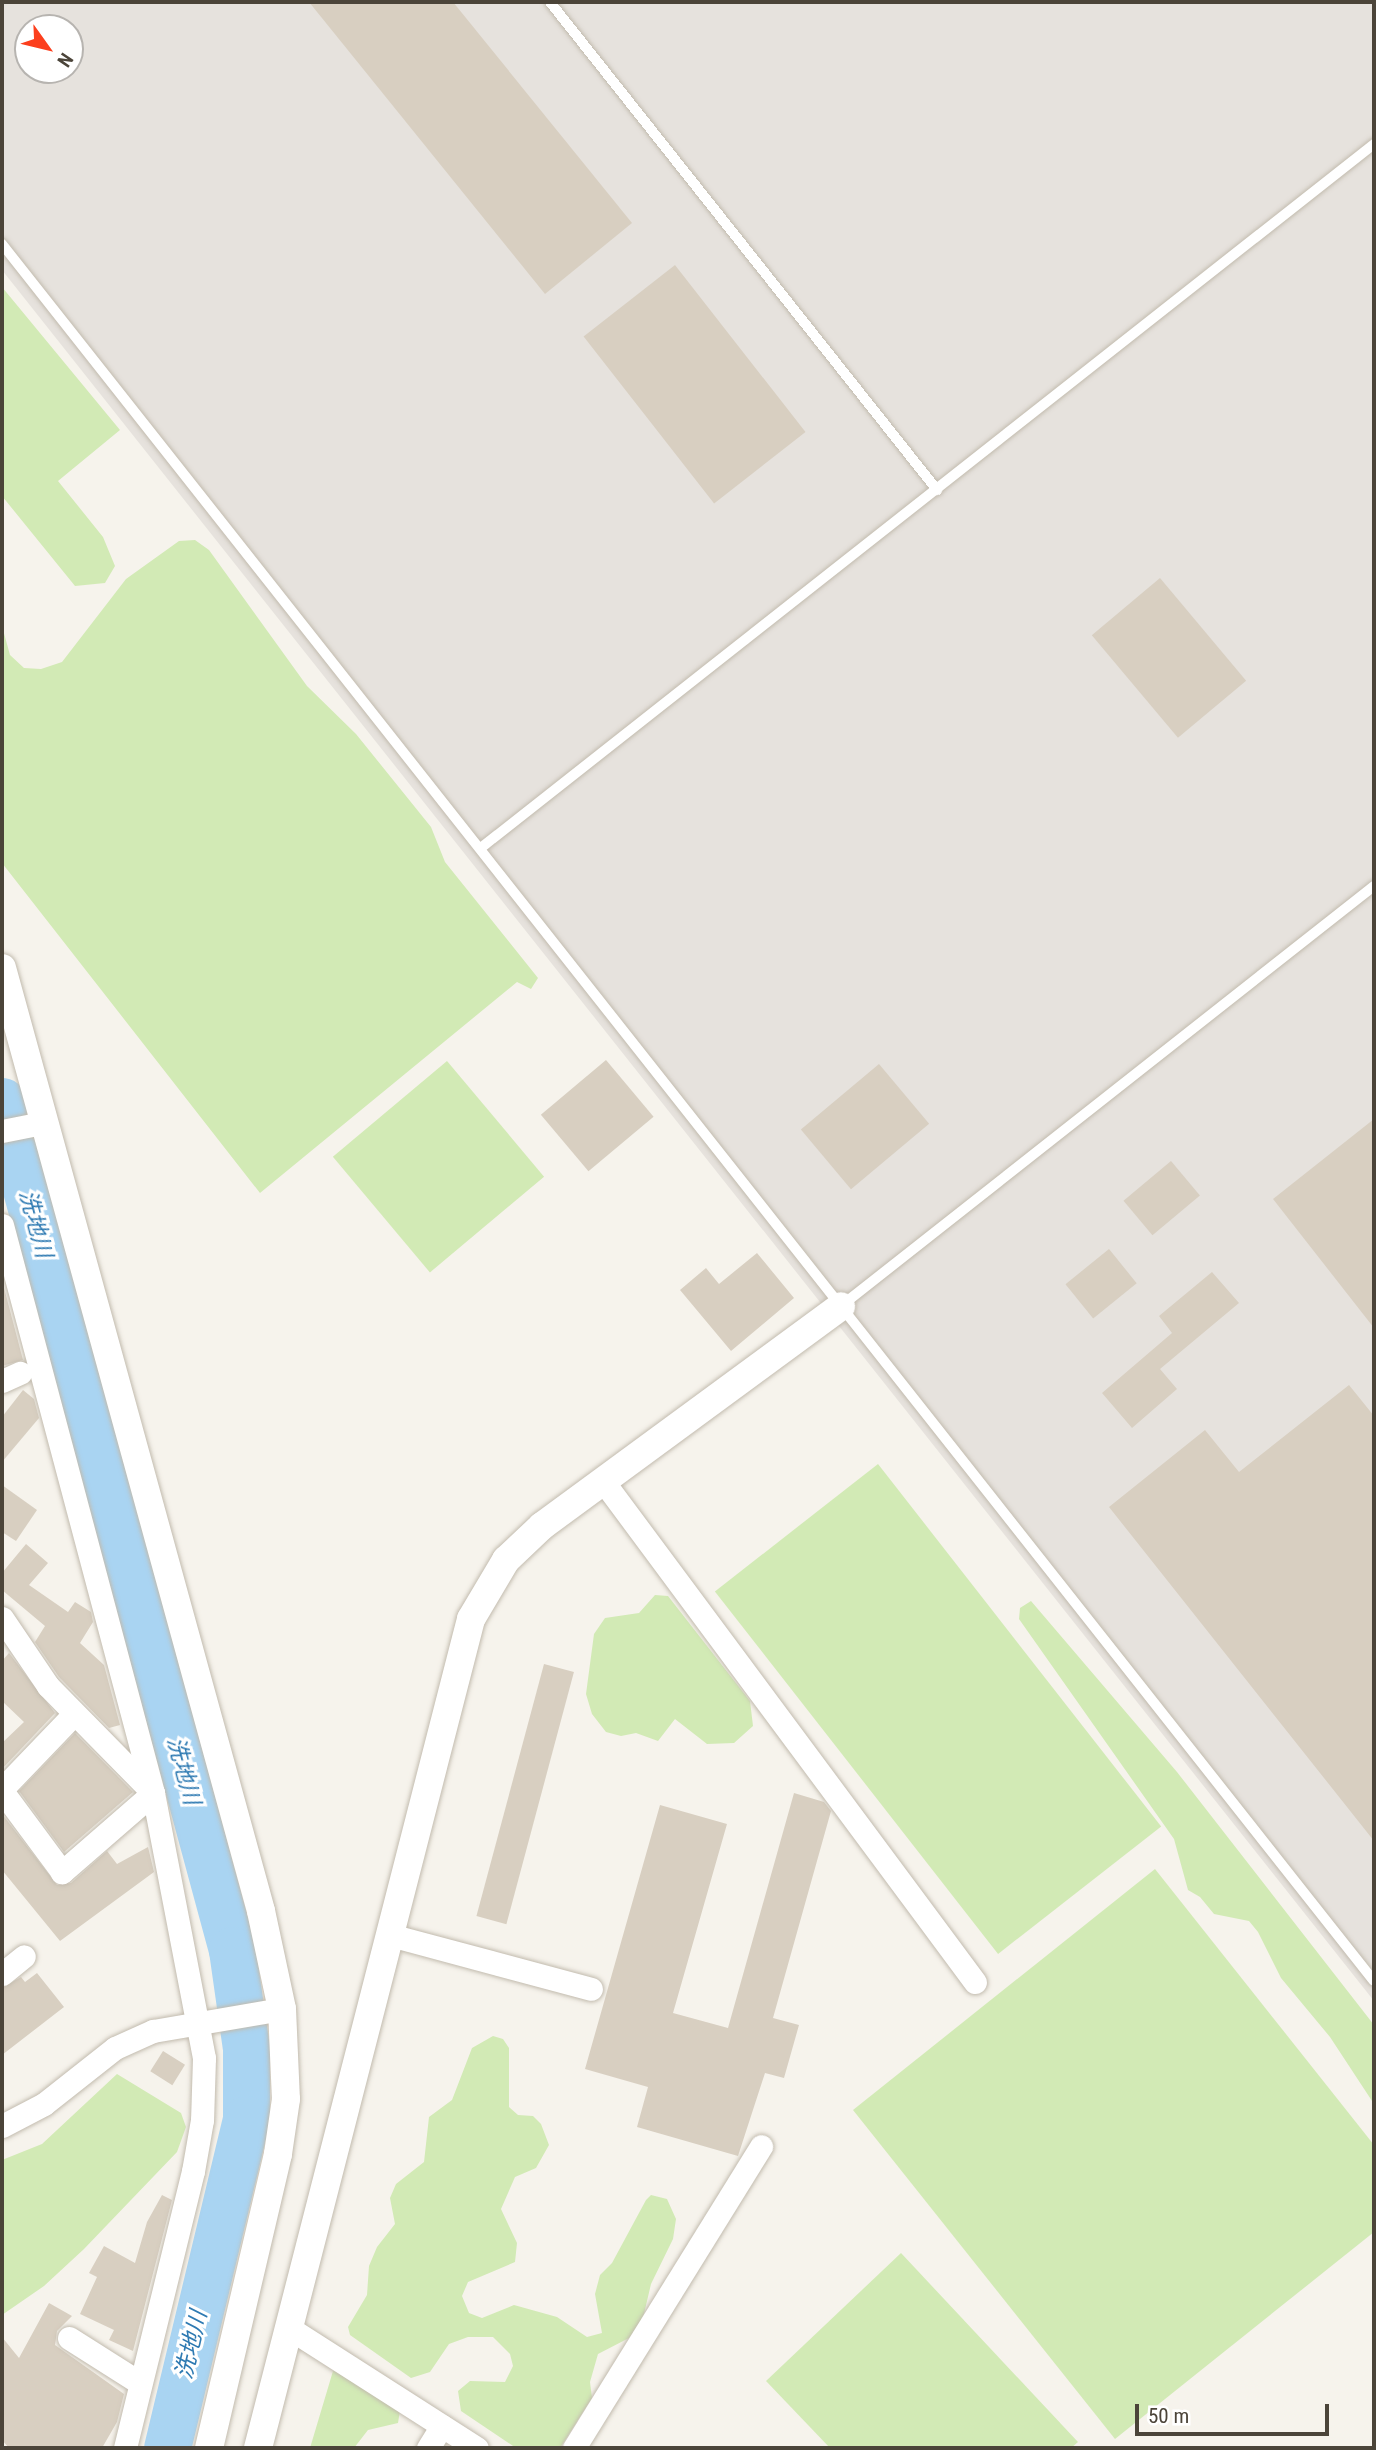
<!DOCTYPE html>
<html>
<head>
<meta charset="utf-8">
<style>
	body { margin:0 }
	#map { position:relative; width:1376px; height:2450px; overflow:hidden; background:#f6f3ec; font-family:"Roboto Condensed","Noto Sans JP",sans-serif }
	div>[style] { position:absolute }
	.industrial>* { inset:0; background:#e6e2dd }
	.green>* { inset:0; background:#d2eab5; transform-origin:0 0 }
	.river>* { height:47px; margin:-23.5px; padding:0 23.5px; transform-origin:23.5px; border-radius:23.5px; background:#a9d4f2 }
	.building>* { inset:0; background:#d8cfc1; transform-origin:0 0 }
	.roads { filter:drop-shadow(0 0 2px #c2bbae) drop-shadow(0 0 2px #c2bbae) }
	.service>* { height:10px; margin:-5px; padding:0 5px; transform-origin:5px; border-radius:5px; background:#fff }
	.minor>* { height:23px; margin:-11.5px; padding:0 11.5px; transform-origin:11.5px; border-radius:11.5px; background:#fff }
	.tertiary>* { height:28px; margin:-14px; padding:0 14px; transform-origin:14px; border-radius:14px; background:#fff }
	span { translate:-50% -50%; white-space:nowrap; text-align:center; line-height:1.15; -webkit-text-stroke:6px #fff; paint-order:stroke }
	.water-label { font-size:23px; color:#2e7ab2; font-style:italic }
	.frame { position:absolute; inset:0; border:4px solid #4b4439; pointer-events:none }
	.north { position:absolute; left:14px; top:14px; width:70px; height:70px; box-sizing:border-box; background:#fff; border:2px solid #b7b4b0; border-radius:50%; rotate:124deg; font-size:19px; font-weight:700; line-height:28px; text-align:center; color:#4b4439 }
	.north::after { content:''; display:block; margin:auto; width:24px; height:32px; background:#fc3f1d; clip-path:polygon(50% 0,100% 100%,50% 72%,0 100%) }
	.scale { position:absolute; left:1135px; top:2404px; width:194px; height:32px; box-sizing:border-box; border:4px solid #4b4439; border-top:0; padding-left:9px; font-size:21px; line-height:24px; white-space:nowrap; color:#4b4439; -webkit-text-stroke:5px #fff; paint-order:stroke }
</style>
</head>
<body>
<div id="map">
	<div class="industrial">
		<i style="clip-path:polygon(evenodd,2px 2px,1374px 2px,1374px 2001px,2px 270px,2px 2px,28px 28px,70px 28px,70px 70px,28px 70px,28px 28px)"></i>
	</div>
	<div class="green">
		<i style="clip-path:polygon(2px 287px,120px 430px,58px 481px,103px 537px,115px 566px,105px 583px,75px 586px,2px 496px)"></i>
		<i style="clip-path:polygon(195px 540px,209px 550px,307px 686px,356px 734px,431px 827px,445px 862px,538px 978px,531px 989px,517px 982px,260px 1193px,2px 863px,2px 626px,10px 655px,24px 668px,41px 669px,62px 662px,126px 579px,179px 541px)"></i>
		<i style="left:447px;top:1061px;width:151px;height:149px;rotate:50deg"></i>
		<i style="left:878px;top:1464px;width:460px;height:207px;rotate:52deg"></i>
		<i style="clip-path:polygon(655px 1595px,668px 1596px,750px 1701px,753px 1726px,734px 1743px,707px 1744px,675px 1719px,658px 1741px,636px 1733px,621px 1736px,606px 1732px,592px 1714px,586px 1694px,594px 1634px,605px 1618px,639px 1613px)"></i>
		<i style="clip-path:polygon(1031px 1601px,1177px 1772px,1374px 2025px,1374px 2104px,1330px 2037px,1281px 1978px,1258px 1932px,1249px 1921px,1214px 1914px,1200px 1897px,1188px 1890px,1174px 1839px,1019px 1619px,1020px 1608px)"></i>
		<i style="clip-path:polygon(1155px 1869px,1374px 2145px,1374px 2232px,1115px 2439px,853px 2110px)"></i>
		<i style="clip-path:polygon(493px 2036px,503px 2039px,509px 2048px,509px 2107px,518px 2115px,533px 2116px,541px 2124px,549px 2145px,536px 2168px,515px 2177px,501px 2209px,517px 2243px,515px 2262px,468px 2282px,462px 2296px,469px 2313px,482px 2318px,514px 2305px,557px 2317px,587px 2337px,602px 2333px,595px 2294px,600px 2275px,612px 2263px,646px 2200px,651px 2195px,667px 2199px,676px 2219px,673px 2239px,651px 2284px,643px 2318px,629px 2338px,598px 2354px,590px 2382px,592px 2398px,560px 2448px,516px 2448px,461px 2411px,458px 2391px,470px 2381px,505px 2382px,513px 2366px,510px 2354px,493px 2337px,468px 2337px,449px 2344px,430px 2372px,411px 2378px,350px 2335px,348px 2327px,367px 2295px,369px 2266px,377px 2247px,395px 2224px,390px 2198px,396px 2184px,424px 2162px,429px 2117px,452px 2100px,472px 2048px)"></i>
		<i style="clip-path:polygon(117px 2074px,181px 2113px,186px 2127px,177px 2152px,84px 2249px,44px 2286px,2px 2315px,2px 2160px,42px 2144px)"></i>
		<i style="clip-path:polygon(901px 2253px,1078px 2442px,1071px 2448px,830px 2448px,766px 2381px)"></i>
		<i style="clip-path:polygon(333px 2371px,342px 2372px,400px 2410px,398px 2423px,368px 2430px,354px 2448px,310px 2448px)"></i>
	</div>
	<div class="river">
		<i style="left:2px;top:1101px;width:880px;rotate:74.84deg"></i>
		<i style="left:232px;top:1950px;width:99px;rotate:81.9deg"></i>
		<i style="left:246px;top:2048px;width:71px;rotate:90deg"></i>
		<i style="left:246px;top:2119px;width:338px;rotate:103.5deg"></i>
	</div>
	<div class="building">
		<i style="clip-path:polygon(309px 2px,453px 2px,632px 223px,545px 294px)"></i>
		<i style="left:675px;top:265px;width:212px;height:116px;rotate:52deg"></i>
		<i style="left:1160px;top:578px;width:134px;height:89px;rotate:50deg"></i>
		<i style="left:606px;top:1060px;width:74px;height:85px;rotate:50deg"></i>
		<i style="left:879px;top:1064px;width:78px;height:102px;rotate:50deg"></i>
		<i style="clip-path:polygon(1374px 1119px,1374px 1328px,1273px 1199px)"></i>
		<i style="left:1171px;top:1161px;width:45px;height:62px;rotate:50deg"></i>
		<i style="left:1109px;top:1249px;width:44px;height:56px;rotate:51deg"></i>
		<i style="clip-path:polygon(757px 1253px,794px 1298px,731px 1351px,680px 1290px,706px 1268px,719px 1284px)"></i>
		<i style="clip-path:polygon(1212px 1272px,1239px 1303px,1160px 1369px,1177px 1389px,1132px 1428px,1102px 1393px,1172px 1333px,1159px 1316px)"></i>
		<i style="clip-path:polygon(2px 1280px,23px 1360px,2px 1366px)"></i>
		<i style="clip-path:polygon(1349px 1385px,1374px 1416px,1374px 1841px,1109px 1507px,1205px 1430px,1239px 1472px)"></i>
		<i style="clip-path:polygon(23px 1390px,34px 1399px,39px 1418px,2px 1462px,2px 1417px)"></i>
		<i style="clip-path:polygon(2px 1485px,37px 1510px,16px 1541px,2px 1532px)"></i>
		<i style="clip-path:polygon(26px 1544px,48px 1563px,29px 1585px,68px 1612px,75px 1602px,91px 1612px,93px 1622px,80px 1643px,104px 1665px,120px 1725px,109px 1728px,59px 1677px,35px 1642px,45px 1626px,2px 1590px,2px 1573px)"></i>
		<i style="clip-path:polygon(9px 1653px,55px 1713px,2px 1769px,2px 1743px,24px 1722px,2px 1701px,2px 1661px)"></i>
		<i style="left:544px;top:1664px;width:31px;height:261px;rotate:15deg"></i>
		<i style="clip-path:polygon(75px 1733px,133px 1792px,64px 1852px,19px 1791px)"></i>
		<i style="clip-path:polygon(794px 1793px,824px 1802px,831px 1811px,773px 2018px,799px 2025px,784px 2078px,765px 2073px,738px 2156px,637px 2127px,648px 2087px,585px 2069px,660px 1805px,727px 1824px,673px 2013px,728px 2028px)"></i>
		<i style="clip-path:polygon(2px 1814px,57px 1885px,71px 1883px,107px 1851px,117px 1864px,148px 1847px,154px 1872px,60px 1941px,2px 1870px)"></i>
		<i style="clip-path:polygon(37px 1973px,64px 2007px,2px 2055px,2px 1988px,21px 1977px,25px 1982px)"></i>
		<i style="left:163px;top:2051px;width:26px;height:24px;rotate:32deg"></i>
		<i style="clip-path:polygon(162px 2195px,172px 2200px,133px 2351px,109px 2340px,114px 2330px,80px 2314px,97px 2277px,89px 2273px,104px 2246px,135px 2263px,147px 2222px)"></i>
		<i style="clip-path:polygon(49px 2303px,72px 2316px,57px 2331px,55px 2345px,124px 2394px,117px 2422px,102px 2448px,9px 2448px,2px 2440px,2px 2337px,19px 2358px)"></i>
	</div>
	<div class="roads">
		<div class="service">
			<i style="left:550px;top:2px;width:623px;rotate:51.58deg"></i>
			<i style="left:2px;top:244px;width:2213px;rotate:51.7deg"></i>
			<i style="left:482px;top:847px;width:1136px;rotate:-38.24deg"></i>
			<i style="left:841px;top:1306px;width:679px;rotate:-38.24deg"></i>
		</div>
		<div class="minor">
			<i style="left:2px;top:1131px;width:41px;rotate:-11.3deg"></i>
			<i style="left:2px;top:1225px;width:588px;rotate:75.11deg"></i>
			<i style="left:153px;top:1793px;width:270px;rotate:79.1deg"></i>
			<i style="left:204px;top:2058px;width:62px;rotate:91.8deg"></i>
			<i style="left:202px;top:2120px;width:52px;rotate:100deg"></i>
			<i style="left:193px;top:2171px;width:285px;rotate:103.8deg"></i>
			<i style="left:2px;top:1381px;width:20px;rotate:-24deg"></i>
			<i style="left:603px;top:1481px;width:624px;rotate:53.41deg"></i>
			<i style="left:2px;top:1618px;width:82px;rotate:55.9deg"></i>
			<i style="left:48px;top:1686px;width:150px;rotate:45.5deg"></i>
			<i style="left:153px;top:1793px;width:121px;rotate:139deg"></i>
			<i style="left:62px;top:1872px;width:101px;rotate:-126.5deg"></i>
			<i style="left:2px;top:1789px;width:104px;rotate:-46.2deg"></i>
			<i style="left:390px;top:1935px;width:208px;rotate:15deg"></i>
			<i style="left:2px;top:1974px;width:28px;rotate:-39deg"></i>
			<i style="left:2px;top:2126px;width:47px;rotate:-27.6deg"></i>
			<i style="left:44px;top:2104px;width:90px;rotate:-38.3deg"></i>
			<i style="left:115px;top:2048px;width:42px;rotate:-24.1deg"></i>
			<i style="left:153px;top:2031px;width:131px;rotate:-9.7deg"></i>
			<i style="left:289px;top:2328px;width:223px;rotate:32.6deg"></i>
			<i style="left:69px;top:2338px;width:84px;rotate:32.4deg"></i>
			<i style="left:428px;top:2448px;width:26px;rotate:-58deg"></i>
			<i style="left:574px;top:2448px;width:355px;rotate:-58.2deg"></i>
		</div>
		<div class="tertiary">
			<i style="left:2px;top:968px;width:978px;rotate:74.64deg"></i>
			<i style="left:261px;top:1911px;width:100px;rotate:77.9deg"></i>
			<i style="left:282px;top:2009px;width:90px;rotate:87.5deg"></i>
			<i style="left:286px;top:2099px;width:56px;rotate:98.3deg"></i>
			<i style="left:278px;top:2154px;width:302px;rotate:103.2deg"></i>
			<i style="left:258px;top:2448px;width:856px;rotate:-75.59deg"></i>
			<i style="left:471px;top:1619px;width:69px;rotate:-59.3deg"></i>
			<i style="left:506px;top:1560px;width:50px;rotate:-43.4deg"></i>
			<i style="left:542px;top:1526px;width:371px;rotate:-36.3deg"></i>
		</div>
	</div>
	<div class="water-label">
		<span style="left:35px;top:1224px;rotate:75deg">洗地川</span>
		<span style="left:183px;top:1771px;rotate:75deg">洗地川</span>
		<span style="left:192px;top:2345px;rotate:-77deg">洗地川</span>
	</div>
	<div class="frame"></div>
	<div class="north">N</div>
	<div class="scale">50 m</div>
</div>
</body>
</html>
